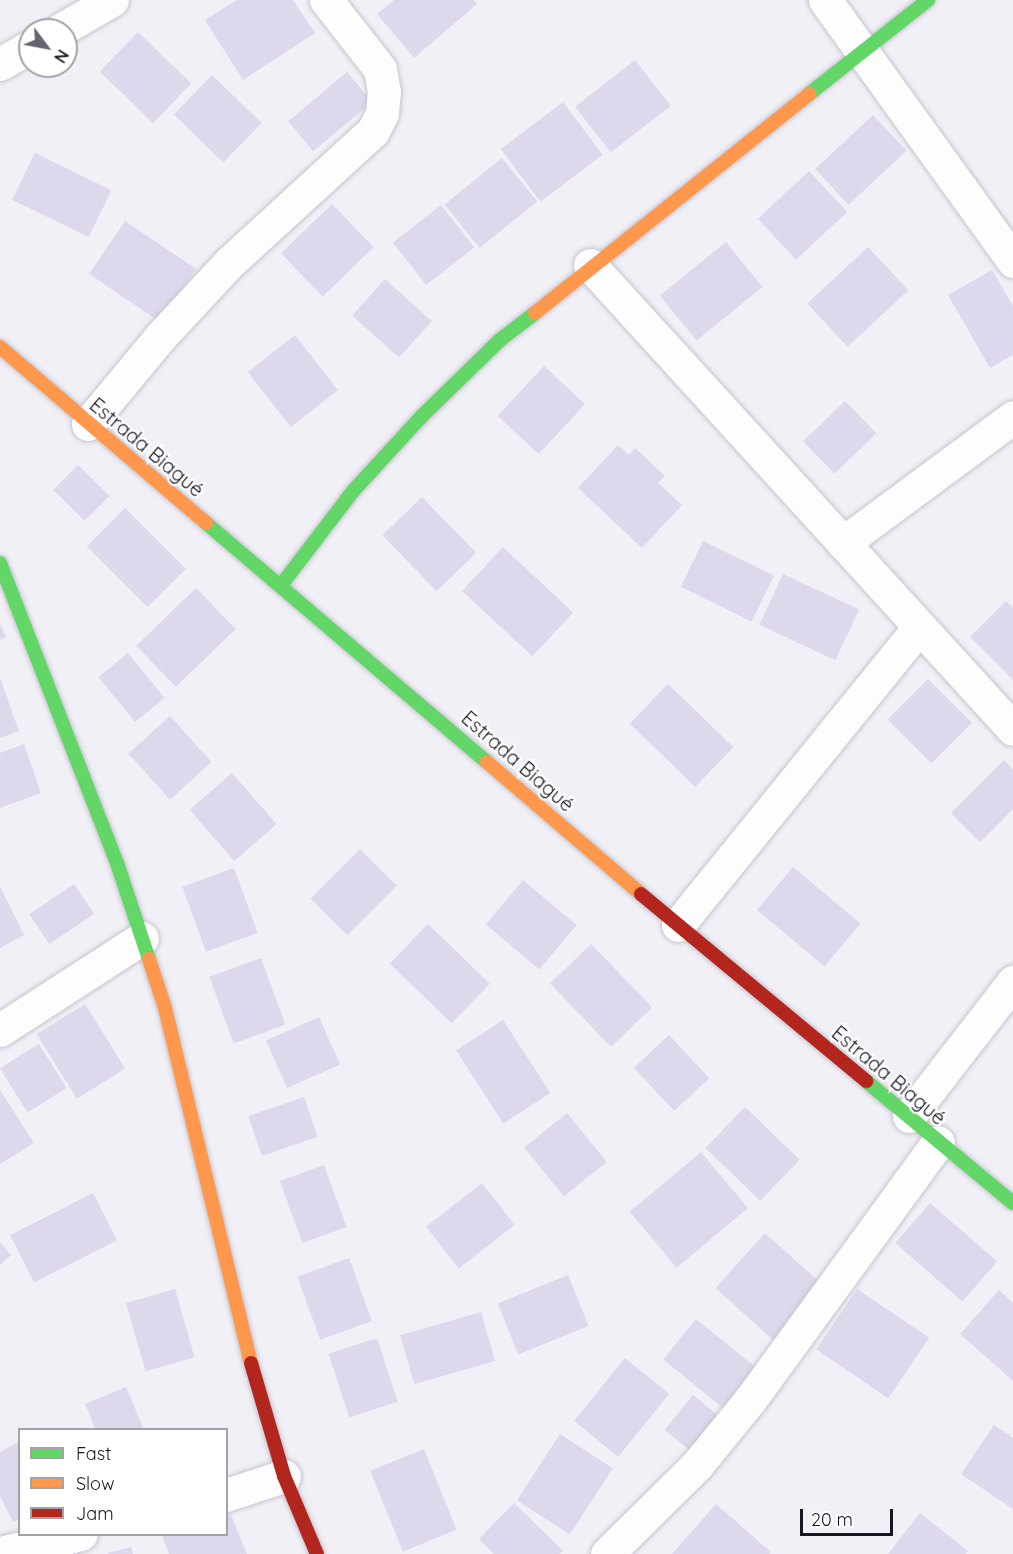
<!DOCTYPE html>
<html>
<head>
<meta charset="utf-8">
<style>
	body { margin:0 }
	#map { position:relative; width:1013px; height:1554px; overflow:hidden; background:#f1f0f7; font-family:Quicksand,sans-serif }
	div>[style] { position:absolute }
	.building>* { inset:0; background:#ddd8ec; transform-origin:0 0 }
	.roads { filter:drop-shadow(0 0 2px #c6c4cd) drop-shadow(0 0 2px #c6c4cd) }
	.street>* { height:33px; margin:-16.5px; padding:0 16.5px; transform-origin:16.5px; border-radius:16.5px; background:#fdfdfe }
	.fast>* { height:14px; margin:-7px; padding:0 7px; transform-origin:7px; border-radius:7px; background:#63d668 }
	.slow>* { height:14px; margin:-7px; padding:0 7px; transform-origin:7px; border-radius:7px; background:#ff974d }
	.jam>* { height:14px; margin:-7px; padding:0 7px; transform-origin:7px; border-radius:7px; background:#b3261e }
	span { translate:-50% -50%; white-space:nowrap; text-align:center; line-height:1.15; -webkit-text-stroke:4.5px #fff; paint-order:stroke }
	.street-label { font-size:20px; color:#191722 }
	.legend { position:absolute; left:18px; top:1428px; width:210px; height:108px; box-sizing:border-box; background:#fff; border:2px solid #a3a2a7; margin:0; padding:8px 10px; list-style:none; font-size:18px; color:#191722 }
	.legend li { display:flex; align-items:center; gap:12px; height:30px }
	.legend b { width:30px; border:2px solid #a3a2a7 }
	.north { position:absolute; left:18px; top:18px; width:60px; height:60px; box-sizing:border-box; background:#fff; border:2px solid #a3a2a7; border-radius:50%; rotate:122deg; font-size:16px; font-weight:700; line-height:24px; text-align:center; color:#191722 }
	.north::after { content:''; display:block; margin:auto; width:21px; height:27px; background:#65636d; clip-path:polygon(50% 0,100% 100%,50% 72%,0 100%) }
	.scale { position:absolute; left:800px; top:1509px; width:93px; height:27px; box-sizing:border-box; border:3px solid #191722; border-top:0; padding-left:8px; font-size:18px; line-height:21px; white-space:nowrap; color:#191722; -webkit-text-stroke:4px #fff; paint-order:stroke }
</style>
</head>
<body>
<div id="map">
	<div class="building">
		<i style="clip-path:polygon(237px 0,293px 0,315px 33px,243px 80px,205px 20px)"></i>
		<i style="clip-path:polygon(394px 0,474px 0,477px 4px,414px 58px,377px 14px)"></i>
		<i style="left:138px;top:32px;width:74px;height:55px;rotate:44deg"></i>
		<i style="left:635px;top:60px;width:58px;height:76px;rotate:52deg"></i>
		<i style="left:347px;top:72px;width:39px;height:77px;rotate:50deg"></i>
		<i style="left:212px;top:75px;width:69px;height:55px;rotate:44deg"></i>
		<i style="left:563px;top:102px;width:66px;height:78px;rotate:53deg"></i>
		<i style="left:873px;top:115px;width:49px;height:79px;rotate:47deg"></i>
		<i style="left:35px;top:153px;width:85px;height:52px;rotate:26deg"></i>
		<i style="left:502px;top:158px;width:56px;height:74px;rotate:51deg"></i>
		<i style="left:809px;top:171px;width:56px;height:70px;rotate:47deg"></i>
		<i style="left:332px;top:204px;width:60px;height:71px;rotate:46deg"></i>
		<i style="left:441px;top:205px;width:54px;height:61px;rotate:52deg"></i>
		<i style="left:125px;top:221px;width:86px;height:64px;rotate:34deg"></i>
		<i style="left:726px;top:242px;width:58px;height:85px;rotate:51deg"></i>
		<i style="left:868px;top:247px;width:59px;height:83px;rotate:47deg"></i>
		<i style="clip-path:polygon(992px 270px,1013px 306px,1013px 355px,990px 368px,948px 295px)"></i>
		<i style="left:385px;top:279px;width:63px;height:49px;rotate:42deg"></i>
		<i style="left:295px;top:335px;width:70px;height:60px;rotate:52deg"></i>
		<i style="left:544px;top:366px;width:56px;height:68px;rotate:43deg"></i>
		<i style="left:845px;top:401px;width:45px;height:58px;rotate:46deg"></i>
		<i style="clip-path:polygon(618px 445px,629px 455px,635px 448px,665px 476px,658px 483px,682px 505px,642px 548px,578px 488px)"></i>
		<i style="left:78px;top:465px;width:44px;height:35px;rotate:45deg"></i>
		<i style="left:422px;top:497px;width:78px;height:55px;rotate:46deg"></i>
		<i style="left:125px;top:508px;width:86px;height:54px;rotate:45deg"></i>
		<i style="left:703px;top:541px;width:79px;height:51px;rotate:26deg"></i>
		<i style="left:503px;top:547px;width:96px;height:60px;rotate:43deg"></i>
		<i style="left:783px;top:574px;width:84px;height:56px;rotate:25deg"></i>
		<i style="left:196px;top:588px;width:57px;height:83px;rotate:46deg"></i>
		<i style="clip-path:polygon(1006px 601px,1013px 608px,1013px 680px,970px 637px)"></i>
		<i style="clip-path:polygon(0 624px,6px 637px,0 640px)"></i>
		<i style="left:128px;top:653px;width:58px;height:38px;rotate:51deg"></i>
		<i style="clip-path:polygon(0 678px,19px 731px,0 738px)"></i>
		<i style="left:928px;top:679px;width:62px;height:57px;rotate:45deg"></i>
		<i style="left:668px;top:684px;width:91px;height:55px;rotate:44deg"></i>
		<i style="left:170px;top:716px;width:62px;height:56px;rotate:48deg"></i>
		<i style="clip-path:polygon(24px 744px,41px 793px,0 808px,0 753px)"></i>
		<i style="clip-path:polygon(1004px 760px,1013px 770px,1013px 809px,980px 842px,951px 813px)"></i>
		<i style="left:232px;top:773px;width:68px;height:56px;rotate:49deg"></i>
		<i style="left:360px;top:849px;width:52px;height:70px;rotate:45deg"></i>
		<i style="left:793px;top:867px;width:88px;height:56px;rotate:40deg"></i>
		<i style="left:234px;top:868px;width:69px;height:55px;rotate:70deg"></i>
		<i style="left:523px;top:880px;width:70px;height:58px;rotate:40deg"></i>
		<i style="left:74px;top:884px;width:36px;height:54px;rotate:56deg"></i>
		<i style="clip-path:polygon(0 887px,24px 935px,0 948px)"></i>
		<i style="left:428px;top:924px;width:86px;height:55px;rotate:44deg"></i>
		<i style="left:591px;top:944px;width:88px;height:57px;rotate:46deg"></i>
		<i style="left:261px;top:958px;width:71px;height:55px;rotate:70deg"></i>
		<i style="left:85px;top:1004px;width:76px;height:57px;rotate:58deg"></i>
		<i style="left:319px;top:1017px;width:52px;height:58px;rotate:66deg"></i>
		<i style="left:503px;top:1020px;width:87px;height:56px;rotate:57deg"></i>
		<i style="left:669px;top:1035px;width:59px;height:48px;rotate:47deg"></i>
		<i style="left:39px;top:1044px;width:52px;height:46px;rotate:58deg"></i>
		<i style="clip-path:polygon(0 1090px,34px 1143px,0 1164px)"></i>
		<i style="left:304px;top:1097px;width:42px;height:59px;rotate:71deg"></i>
		<i style="left:745px;top:1107px;width:76px;height:57px;rotate:44deg"></i>
		<i style="left:567px;top:1113px;width:63px;height:55px;rotate:51deg"></i>
		<i style="left:701px;top:1152px;width:73px;height:93px;rotate:50deg"></i>
		<i style="left:324px;top:1165px;width:66px;height:47px;rotate:70deg"></i>
		<i style="left:482px;top:1183px;width:53px;height:71px;rotate:52deg"></i>
		<i style="left:93px;top:1193px;width:53px;height:93px;rotate:63deg"></i>
		<i style="left:930px;top:1203px;width:89px;height:53px;rotate:41deg"></i>
		<i style="left:765px;top:1233px;width:78px;height:74px;rotate:42deg"></i>
		<i style="clip-path:polygon(0 1242px,11px 1255px,0 1265px)"></i>
		<i style="left:349px;top:1258px;width:67px;height:55px;rotate:70deg"></i>
		<i style="left:568px;top:1275px;width:55px;height:76px;rotate:68deg"></i>
		<i style="left:175px;top:1289px;width:71px;height:51px;rotate:74deg"></i>
		<i style="left:857px;top:1289px;width:87px;height:73px;rotate:34deg"></i>
		<i style="clip-path:polygon(999px 1290px,1013px 1303px,1013px 1381px,960px 1334px)"></i>
		<i style="left:481px;top:1312px;width:51px;height:84px;rotate:74deg"></i>
		<i style="left:696px;top:1319px;width:85px;height:52px;rotate:39deg"></i>
		<i style="left:377px;top:1338px;width:67px;height:51px;rotate:72deg"></i>
		<i style="left:625px;top:1358px;width:57px;height:81px;rotate:39deg"></i>
		<i style="clip-path:polygon(126px 1387px,144px 1430px,96px 1430px,85px 1404px)"></i>
		<i style="left:693px;top:1395px;width:33px;height:45px;rotate:39deg"></i>
		<i style="clip-path:polygon(994px 1425px,1013px 1438px,1013px 1509px,961px 1474px)"></i>
		<i style="left:560px;top:1434px;width:63px;height:79px;rotate:33deg"></i>
		<i style="clip-path:polygon(20px 1441px,20px 1519px,13px 1522px,0 1496px,0 1452px)"></i>
		<i style="left:424px;top:1449px;width:87px;height:58px;rotate:68deg"></i>
		<i style="clip-path:polygon(514px 1503px,563px 1551px,559px 1554px,494px 1554px,479px 1539px)"></i>
		<i style="clip-path:polygon(716px 1504px,771px 1552px,769px 1554px,672px 1554px)"></i>
		<i style="clip-path:polygon(229px 1510px,247px 1554px,169px 1554px,162px 1536px,226px 1534px)"></i>
		<i style="clip-path:polygon(920px 1513px,968px 1551px,965px 1554px,888px 1554px)"></i>
		<i style="clip-path:polygon(131px 1547px,133px 1554px,108px 1554px,108px 1553px)"></i>
	</div>
	<div class="roads">
		<div class="street">
			<i style="left:825px;top:0;width:322px;rotate:54.2deg"></i>
			<i style="left:60px;top:30px;width:60px;rotate:-30deg"></i>
			<i style="left:0;top:64px;width:34px;rotate:-30deg"></i>
			<i style="left:590px;top:265px;width:628px;rotate:47.65deg"></i>
			<i style="left:88px;top:424px;width:114px;rotate:-50.3deg"></i>
			<i style="left:161px;top:336px;width:100px;rotate:-47deg"></i>
			<i style="left:229px;top:263px;width:195px;rotate:-42.5deg"></i>
			<i style="left:373px;top:131px;width:20px;rotate:-63deg"></i>
			<i style="left:382px;top:113px;width:21px;rotate:-85deg"></i>
			<i style="left:384px;top:92px;width:23px;rotate:-100deg"></i>
			<i style="left:380px;top:69px;width:88px;rotate:-128deg"></i>
			<i style="left:843px;top:543px;width:212px;rotate:-36.5deg"></i>
			<i style="left:678px;top:925px;width:383px;rotate:-51deg"></i>
			<i style="left:0;top:1030px;width:169px;rotate:-32.9deg"></i>
			<i style="left:909px;top:1116px;width:170px;rotate:-52.2deg"></i>
			<i style="left:226px;top:1495px;width:61px;rotate:-18.1deg"></i>
			<i style="left:0;top:1553px;width:83px;rotate:-13.2deg"></i>
			<i style="left:607px;top:1554px;width:127px;rotate:-44.7deg"></i>
			<i style="left:697px;top:1465px;width:84px;rotate:-50.8deg"></i>
			<i style="left:750px;top:1400px;width:319px;rotate:-53.9deg"></i>
		</div>
		<div class="fast">
			<i style="left:809px;top:94px;width:152px;rotate:-38.3deg"></i>
			<i style="left:206px;top:523px;width:369px;rotate:40.4deg"></i>
			<i style="left:0;top:563px;width:322px;rotate:68.7deg"></i>
			<i style="left:117px;top:863px;width:101px;rotate:71.6deg"></i>
			<i style="left:282px;top:584px;width:117px;rotate:-52.6deg"></i>
			<i style="left:353px;top:491px;width:102px;rotate:-47.4deg"></i>
			<i style="left:422px;top:416px;width:109px;rotate:-44.3deg"></i>
			<i style="left:500px;top:340px;width:44px;rotate:-37.6deg"></i>
			<i style="left:866px;top:1081px;width:191px;rotate:39.7deg"></i>
		</div>
		<div class="slow">
			<i style="left:535px;top:313px;width:351px;rotate:-38.6deg"></i>
			<i style="left:0;top:347px;width:271px;rotate:40.5deg"></i>
			<i style="left:487px;top:762px;width:203px;rotate:40.6deg"></i>
			<i style="left:149px;top:959px;width:52px;rotate:71.9deg"></i>
			<i style="left:165px;top:1008px;width:365px;rotate:76.4deg"></i>
		</div>
		<div class="jam">
			<i style="left:641px;top:894px;width:293px;rotate:39.7deg"></i>
			<i style="left:251px;top:1363px;width:118px;rotate:73.7deg"></i>
			<i style="left:284px;top:1476px;width:85px;rotate:67.1deg"></i>
		</div>
	</div>
	<div class="street-label">
		<span style="left:147px;top:447px;rotate:40deg">Estrada Biagué</span>
		<span style="left:518px;top:761px;rotate:41deg">Estrada Biagué</span>
		<span style="left:889px;top:1075px;rotate:40deg">Estrada Biagué</span>
	</div>
	<ul class="legend">
	<li><b style="height:8px;background:#63d668"></b>Fast</li>
	<li><b style="height:8px;background:#ff974d"></b>Slow</li>
	<li><b style="height:8px;background:#b3261e"></b>Jam</li>
	</ul>
	<div class="north">N</div>
	<div class="scale">20 m</div>
</div>
</body>
</html>
